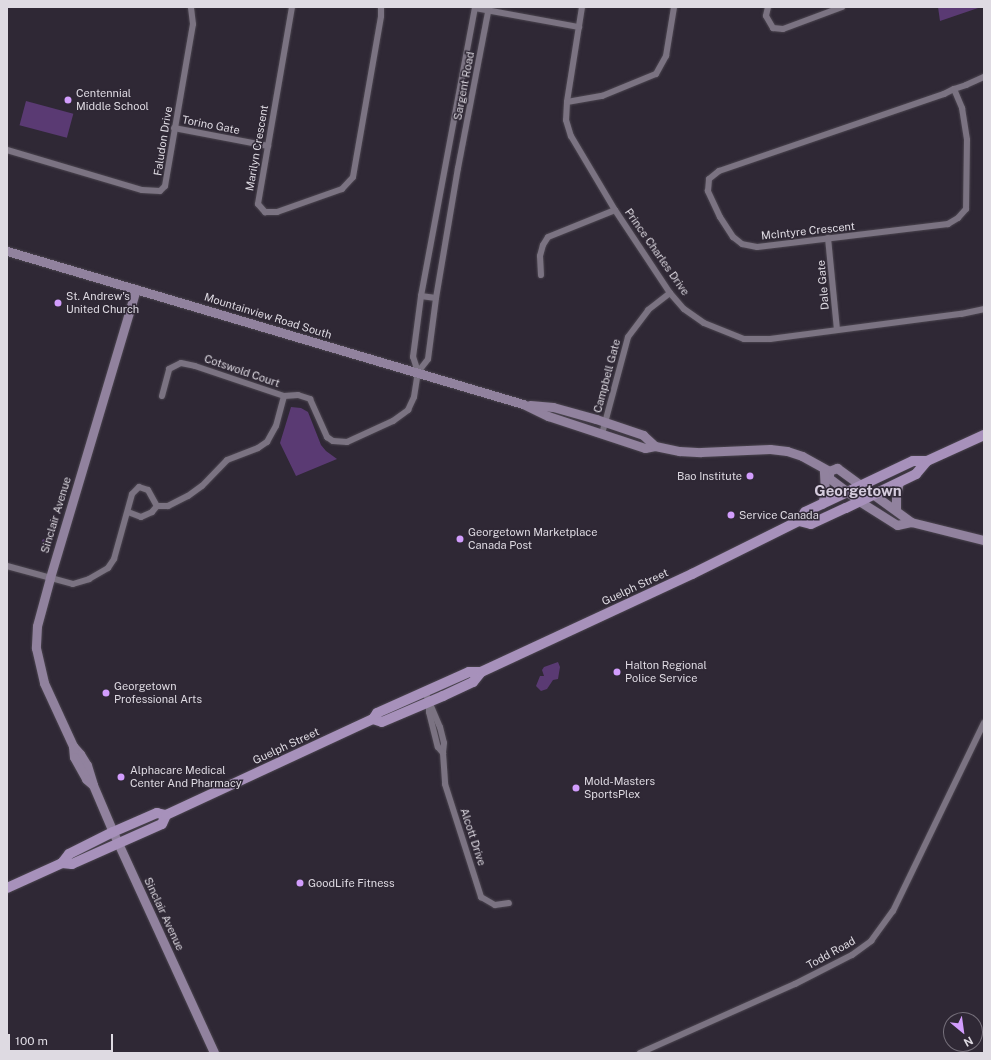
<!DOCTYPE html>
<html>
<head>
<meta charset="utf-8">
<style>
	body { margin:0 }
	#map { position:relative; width:991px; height:1060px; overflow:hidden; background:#2f2835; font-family:"Public Sans",sans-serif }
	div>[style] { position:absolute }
	.green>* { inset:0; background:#5a3a73; transform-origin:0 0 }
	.roads { filter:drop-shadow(0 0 1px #4b454f) drop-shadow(0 0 1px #4b454f) }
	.street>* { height:6px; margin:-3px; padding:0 3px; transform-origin:3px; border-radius:3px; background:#7b7382 }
	.secondary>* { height:9px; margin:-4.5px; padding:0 4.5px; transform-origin:4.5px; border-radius:4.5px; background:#91829e }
	.primary>* { height:10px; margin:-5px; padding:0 5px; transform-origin:5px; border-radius:5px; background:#a791bb }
	.dots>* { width:11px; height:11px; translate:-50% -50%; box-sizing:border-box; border:2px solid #2f2835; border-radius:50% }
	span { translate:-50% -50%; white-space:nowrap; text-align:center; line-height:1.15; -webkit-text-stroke:3px #2f2835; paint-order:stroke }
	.street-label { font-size:11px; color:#dedae2 }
	.poi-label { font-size:11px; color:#dedae2 }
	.left { translate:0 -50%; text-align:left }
	.right { translate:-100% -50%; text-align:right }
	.district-label { font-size:15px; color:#d5ccdd; font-weight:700 }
	.frame { position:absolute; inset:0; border:8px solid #dedae2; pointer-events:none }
	.north { position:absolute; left:943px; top:1012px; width:40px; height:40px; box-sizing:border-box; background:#2f2835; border:1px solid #756f7a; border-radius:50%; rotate:151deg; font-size:11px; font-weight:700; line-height:16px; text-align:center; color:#dedae2 }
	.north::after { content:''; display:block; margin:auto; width:14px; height:18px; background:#d29dfd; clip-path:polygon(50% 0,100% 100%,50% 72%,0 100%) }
	.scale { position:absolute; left:8px; top:1034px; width:105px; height:18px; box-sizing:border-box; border:2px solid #dedae2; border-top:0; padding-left:5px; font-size:12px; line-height:14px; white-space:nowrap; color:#dedae2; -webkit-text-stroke:3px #2f2835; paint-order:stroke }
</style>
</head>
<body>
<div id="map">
	<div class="green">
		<i style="clip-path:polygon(938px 7px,981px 7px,940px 21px)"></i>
		<i style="left:26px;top:101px;width:49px;height:25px;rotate:15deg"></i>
		<i style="clip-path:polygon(291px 407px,301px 408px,308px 412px,321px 445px,326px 451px,337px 459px,296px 476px,280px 443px)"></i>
		<i style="clip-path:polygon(44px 539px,47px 541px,45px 551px,41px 552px,42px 540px)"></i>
		<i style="clip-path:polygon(558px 662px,560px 667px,558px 679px,553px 680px,547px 689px,541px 691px,536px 686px,540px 676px,544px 676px,542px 670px,544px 667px)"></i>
	</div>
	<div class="roads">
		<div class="street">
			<i style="left:292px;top:7px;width:200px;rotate:99.8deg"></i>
			<i style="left:258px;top:204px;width:11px;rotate:49deg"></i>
			<i style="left:265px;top:212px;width:12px"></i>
			<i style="left:277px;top:212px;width:69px;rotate:-19.5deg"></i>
			<i style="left:342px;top:189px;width:16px;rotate:-47deg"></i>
			<i style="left:353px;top:177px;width:163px;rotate:-80.1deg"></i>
			<i style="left:381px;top:16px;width:9px;rotate:-90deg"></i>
			<i style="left:582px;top:7px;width:96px;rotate:99deg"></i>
			<i style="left:567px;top:102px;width:18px;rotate:93deg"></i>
			<i style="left:566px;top:120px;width:17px;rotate:73deg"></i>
			<i style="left:571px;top:136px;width:86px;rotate:59.3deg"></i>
			<i style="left:615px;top:210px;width:100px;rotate:56.5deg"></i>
			<i style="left:670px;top:293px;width:21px;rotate:49deg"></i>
			<i style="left:684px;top:309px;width:24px;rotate:35deg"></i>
			<i style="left:704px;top:323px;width:43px;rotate:21.8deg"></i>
			<i style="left:744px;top:339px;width:26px"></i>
			<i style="left:770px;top:339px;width:193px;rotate:-7.5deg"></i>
			<i style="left:961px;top:314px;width:24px;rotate:-12deg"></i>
			<i style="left:768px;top:7px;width:9px;rotate:103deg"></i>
			<i style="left:766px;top:16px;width:14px;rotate:60deg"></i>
			<i style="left:773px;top:28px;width:10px;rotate:6deg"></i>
			<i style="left:783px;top:29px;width:63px;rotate:-20.4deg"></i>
			<i style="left:475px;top:8px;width:106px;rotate:10.4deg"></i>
			<i style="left:954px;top:89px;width:21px;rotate:67deg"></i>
			<i style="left:962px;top:108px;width:32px;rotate:81deg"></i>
			<i style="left:967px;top:140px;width:69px;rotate:90.8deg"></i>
			<i style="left:966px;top:209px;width:12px;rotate:132deg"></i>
			<i style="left:958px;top:218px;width:12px;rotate:149deg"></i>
			<i style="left:948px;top:224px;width:192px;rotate:173.1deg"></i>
			<i style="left:757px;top:247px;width:15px;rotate:-169deg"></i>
			<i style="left:742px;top:244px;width:11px;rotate:-142deg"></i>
			<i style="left:733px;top:237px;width:24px;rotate:-123deg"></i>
			<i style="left:720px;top:217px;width:29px;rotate:-115deg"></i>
			<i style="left:708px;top:191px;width:12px;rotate:-85deg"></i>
			<i style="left:709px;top:179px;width:13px;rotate:-39deg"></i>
			<i style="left:719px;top:171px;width:238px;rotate:-18.9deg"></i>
			<i style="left:944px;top:94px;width:11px;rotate:-27deg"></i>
			<i style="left:954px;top:89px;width:13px;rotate:-18deg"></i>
			<i style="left:966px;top:85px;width:20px;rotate:-24deg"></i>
			<i style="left:567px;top:102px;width:36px;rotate:-10deg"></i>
			<i style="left:602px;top:96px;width:58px;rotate:-22.2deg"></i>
			<i style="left:656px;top:74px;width:21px;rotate:-61deg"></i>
			<i style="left:666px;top:56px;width:50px;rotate:-80.7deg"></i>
			<i style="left:174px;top:128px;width:96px;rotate:10.8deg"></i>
			<i style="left:7px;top:150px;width:141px;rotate:16.5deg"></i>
			<i style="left:142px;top:190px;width:18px;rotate:3deg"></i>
			<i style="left:160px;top:191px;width:7px;rotate:-45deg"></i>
			<i style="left:165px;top:186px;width:164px;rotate:-80.2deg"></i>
			<i style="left:193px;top:24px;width:17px;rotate:-97deg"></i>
			<i style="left:828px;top:238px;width:92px;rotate:84.4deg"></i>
			<i style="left:541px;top:275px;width:19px;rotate:-93deg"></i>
			<i style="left:540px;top:256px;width:11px;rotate:-75deg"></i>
			<i style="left:543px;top:245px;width:9px;rotate:-58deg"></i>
			<i style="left:548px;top:237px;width:72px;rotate:-21.9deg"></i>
			<i style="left:421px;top:296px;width:15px;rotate:8deg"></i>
			<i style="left:418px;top:372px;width:16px;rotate:-108deg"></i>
			<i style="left:413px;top:357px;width:62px;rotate:-82.5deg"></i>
			<i style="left:421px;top:296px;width:294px;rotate:-79.4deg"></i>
			<i style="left:162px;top:396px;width:28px;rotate:-75deg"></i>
			<i style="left:169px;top:369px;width:13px;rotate:-27deg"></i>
			<i style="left:181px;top:363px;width:14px;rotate:12deg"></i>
			<i style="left:195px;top:366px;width:94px;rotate:18.6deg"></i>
			<i style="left:284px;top:396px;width:14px;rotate:-4deg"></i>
			<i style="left:298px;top:395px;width:13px;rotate:18deg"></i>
			<i style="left:310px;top:399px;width:42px;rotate:65.9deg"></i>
			<i style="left:327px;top:437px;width:7px;rotate:34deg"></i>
			<i style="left:333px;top:441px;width:14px;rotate:4deg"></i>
			<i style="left:347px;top:442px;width:51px;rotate:-24.5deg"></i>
			<i style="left:393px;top:421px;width:19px;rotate:-36deg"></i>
			<i style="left:408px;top:410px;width:14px;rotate:-65deg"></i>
			<i style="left:414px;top:397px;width:25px;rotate:-81deg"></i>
			<i style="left:418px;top:372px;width:16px;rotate:-52deg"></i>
			<i style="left:428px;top:359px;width:62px;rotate:-82.5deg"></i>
			<i style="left:436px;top:298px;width:132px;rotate:-80.4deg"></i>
			<i style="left:458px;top:168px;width:164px;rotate:-79.1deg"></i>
			<i style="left:602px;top:434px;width:100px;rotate:-75deg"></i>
			<i style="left:628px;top:337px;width:34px;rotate:-53deg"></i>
			<i style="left:648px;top:310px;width:28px;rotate:-38deg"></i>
			<i style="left:157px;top:506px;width:11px"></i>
			<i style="left:168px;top:506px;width:22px;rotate:-27deg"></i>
			<i style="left:188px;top:496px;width:17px;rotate:-36deg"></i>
			<i style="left:202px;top:486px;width:36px;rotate:-46deg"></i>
			<i style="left:227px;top:460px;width:33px;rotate:-21deg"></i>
			<i style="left:258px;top:448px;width:11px;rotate:-34deg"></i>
			<i style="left:267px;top:442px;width:18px;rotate:-61deg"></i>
			<i style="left:276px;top:426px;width:31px;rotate:-75deg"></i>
			<i style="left:128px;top:512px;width:14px;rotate:21deg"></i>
			<i style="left:141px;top:517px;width:12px;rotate:-24deg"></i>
			<i style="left:152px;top:512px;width:8px;rotate:-50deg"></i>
			<i style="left:7px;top:566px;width:68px;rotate:15.3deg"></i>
			<i style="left:73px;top:584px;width:17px;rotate:-17deg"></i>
			<i style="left:89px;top:579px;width:22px;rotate:-30deg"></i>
			<i style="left:108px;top:568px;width:11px;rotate:-56deg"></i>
			<i style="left:114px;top:559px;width:67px;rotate:-74.5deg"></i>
			<i style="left:132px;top:494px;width:10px;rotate:-45deg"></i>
			<i style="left:139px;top:487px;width:9px;rotate:18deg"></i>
			<i style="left:148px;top:490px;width:18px;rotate:61deg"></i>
			<i style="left:425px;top:692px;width:38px;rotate:67deg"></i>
			<i style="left:440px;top:727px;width:16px;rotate:76deg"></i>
			<i style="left:444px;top:743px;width:10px;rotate:96deg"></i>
			<i style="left:443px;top:753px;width:31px;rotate:86deg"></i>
			<i style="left:445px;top:784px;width:119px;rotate:72.3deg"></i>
			<i style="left:481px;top:897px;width:16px;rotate:30deg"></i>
			<i style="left:495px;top:905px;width:14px;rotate:-8deg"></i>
			<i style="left:429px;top:703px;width:9px;rotate:90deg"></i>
			<i style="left:429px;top:712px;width:36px;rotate:76deg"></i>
			<i style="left:438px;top:747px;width:8px;rotate:50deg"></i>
			<i style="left:640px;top:1053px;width:170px;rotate:-24deg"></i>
			<i style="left:795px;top:984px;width:64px;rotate:-27deg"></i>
			<i style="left:852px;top:955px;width:24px;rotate:-36deg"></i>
			<i style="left:871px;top:941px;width:37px;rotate:-54deg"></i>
			<i style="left:893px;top:911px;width:209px;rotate:-64.2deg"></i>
		</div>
		<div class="secondary">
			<i style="left:7px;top:251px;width:538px;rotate:16.52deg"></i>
			<i style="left:523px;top:404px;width:28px;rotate:26deg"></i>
			<i style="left:548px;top:416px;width:102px;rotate:18.3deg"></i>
			<i style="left:645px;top:448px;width:10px;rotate:-11deg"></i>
			<i style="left:655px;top:446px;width:25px;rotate:12deg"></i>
			<i style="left:679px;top:451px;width:22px;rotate:3deg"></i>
			<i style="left:701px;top:452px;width:69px;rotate:-2.5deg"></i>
			<i style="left:770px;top:449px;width:17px;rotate:7deg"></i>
			<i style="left:787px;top:451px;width:16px;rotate:18deg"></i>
			<i style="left:802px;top:456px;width:31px;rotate:29deg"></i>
			<i style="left:829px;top:471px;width:9px;rotate:-21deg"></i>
			<i style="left:837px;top:468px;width:92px;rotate:36.1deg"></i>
			<i style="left:136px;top:289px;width:302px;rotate:106.6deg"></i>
			<i style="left:50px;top:578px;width:50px;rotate:105.2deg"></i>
			<i style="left:37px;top:626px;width:22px;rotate:93deg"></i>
			<i style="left:36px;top:648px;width:36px;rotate:77deg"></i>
			<i style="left:44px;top:683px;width:69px;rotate:65.3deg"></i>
			<i style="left:73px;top:746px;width:11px;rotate:49deg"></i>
			<i style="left:80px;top:754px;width:13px;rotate:58deg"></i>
			<i style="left:87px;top:765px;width:21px;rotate:73deg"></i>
			<i style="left:93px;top:785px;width:51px;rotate:66.9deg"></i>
			<i style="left:113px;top:832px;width:243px;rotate:65.4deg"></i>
			<i style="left:530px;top:405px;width:23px;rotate:5deg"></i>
			<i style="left:553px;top:407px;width:45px;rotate:15.6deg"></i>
			<i style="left:596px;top:419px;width:50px;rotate:18.8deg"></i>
			<i style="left:643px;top:435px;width:16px;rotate:43deg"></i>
			<i style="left:829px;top:471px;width:7px;rotate:90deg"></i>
			<i style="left:829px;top:478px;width:38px;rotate:37deg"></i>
			<i style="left:859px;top:501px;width:45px;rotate:32.3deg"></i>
			<i style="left:897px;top:525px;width:14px;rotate:-12deg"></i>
			<i style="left:911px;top:522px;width:75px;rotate:13.9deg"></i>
			<i style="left:822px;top:504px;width:12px;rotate:-76deg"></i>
			<i style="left:825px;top:492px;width:21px;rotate:-93deg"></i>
			<i style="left:896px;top:510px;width:15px;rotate:-90deg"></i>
			<i style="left:896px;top:495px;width:13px;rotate:-77deg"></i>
			<i style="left:73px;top:746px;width:11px;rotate:85deg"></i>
			<i style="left:74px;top:757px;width:25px;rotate:61deg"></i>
			<i style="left:86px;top:779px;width:9px;rotate:41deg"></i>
		</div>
		<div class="primary">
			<i style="left:799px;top:521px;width:12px;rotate:14deg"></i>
			<i style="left:811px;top:524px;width:38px;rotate:-25deg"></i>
			<i style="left:846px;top:508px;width:78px;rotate:-25.9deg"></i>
			<i style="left:916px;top:474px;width:17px;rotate:-50deg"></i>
			<i style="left:373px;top:719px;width:9px;rotate:18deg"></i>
			<i style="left:382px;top:722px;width:66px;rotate:-23.1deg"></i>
			<i style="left:443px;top:696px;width:33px;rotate:-25deg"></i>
			<i style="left:473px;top:682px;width:13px;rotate:-51deg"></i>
			<i style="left:62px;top:863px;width:11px;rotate:-52deg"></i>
			<i style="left:69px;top:854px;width:49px;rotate:-26.6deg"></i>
			<i style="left:113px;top:832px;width:48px;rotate:-23.4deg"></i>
			<i style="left:157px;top:813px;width:9px;rotate:13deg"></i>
			<i style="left:7px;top:888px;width:60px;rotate:-24.4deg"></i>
			<i style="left:62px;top:863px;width:10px;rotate:6deg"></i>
			<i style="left:72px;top:864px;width:98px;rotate:-24deg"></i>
			<i style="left:162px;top:824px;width:10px;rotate:-66deg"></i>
			<i style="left:166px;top:815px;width:228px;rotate:-24.9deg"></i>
			<i style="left:373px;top:719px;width:7px;rotate:-56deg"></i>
			<i style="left:377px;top:713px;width:101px;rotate:-24deg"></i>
			<i style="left:469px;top:672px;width:12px"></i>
			<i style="left:481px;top:672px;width:233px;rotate:-24.9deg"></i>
			<i style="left:692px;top:574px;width:119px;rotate:-26.4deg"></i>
			<i style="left:799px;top:521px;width:11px;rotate:-56deg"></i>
			<i style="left:805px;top:512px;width:119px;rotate:-25.3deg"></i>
			<i style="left:913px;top:461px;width:14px"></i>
			<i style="left:927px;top:461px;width:63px;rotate:-24.5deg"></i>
		</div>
	</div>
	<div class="dots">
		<i style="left:68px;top:100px;background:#d29dfd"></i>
		<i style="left:58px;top:303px;background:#d29dfd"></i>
		<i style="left:750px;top:476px;background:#d29dfd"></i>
		<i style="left:731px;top:515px;background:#d29dfd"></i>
		<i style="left:460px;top:539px;background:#d29dfd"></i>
		<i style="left:617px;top:672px;background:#d29dfd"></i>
		<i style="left:106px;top:693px;background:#d29dfd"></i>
		<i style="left:121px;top:777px;background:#d29dfd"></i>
		<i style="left:576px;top:788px;background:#d29dfd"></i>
		<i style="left:300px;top:883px;background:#d29dfd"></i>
	</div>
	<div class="street-label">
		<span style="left:464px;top:86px;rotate:-79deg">Sargent Road</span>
		<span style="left:211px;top:125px;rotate:11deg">Torino Gate</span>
		<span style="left:163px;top:141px;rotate:-81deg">Faludon Drive</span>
		<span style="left:257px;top:148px;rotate:-80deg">Marilyn Crescent</span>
		<span style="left:808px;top:231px;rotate:-6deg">McIntyre Crescent</span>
		<span style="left:657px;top:252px;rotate:55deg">Prince Charles Drive</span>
		<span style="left:823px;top:285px;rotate:-95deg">Dale Gate</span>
		<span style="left:268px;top:316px;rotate:17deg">Mountainview Road South</span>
		<span style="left:242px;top:371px;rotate:19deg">Cotswold Court</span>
		<span style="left:607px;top:376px;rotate:-75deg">Campbell Gate</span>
		<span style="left:56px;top:515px;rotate:-73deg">Sinclair Avenue</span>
		<span style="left:635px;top:587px;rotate:-25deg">Guelph Street</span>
		<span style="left:286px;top:746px;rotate:-25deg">Guelph Street</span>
		<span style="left:473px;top:837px;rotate:72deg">Alcott Drive</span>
		<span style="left:164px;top:914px;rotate:65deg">Sinclair Avenue</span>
		<span style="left:831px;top:953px;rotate:-29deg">Todd Road</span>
	</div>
	<div class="poi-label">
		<span class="left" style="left:76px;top:100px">Centennial<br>Middle School</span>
		<span class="left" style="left:66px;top:303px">St. Andrew's<br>United Church</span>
		<span class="right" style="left:742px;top:476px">Bao Institute</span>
		<span class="left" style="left:739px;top:515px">Service Canada</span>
		<span class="left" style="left:468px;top:539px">Georgetown Marketplace<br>Canada Post</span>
		<span class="left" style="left:625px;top:672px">Halton Regional<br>Police Service</span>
		<span class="left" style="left:114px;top:693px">Georgetown<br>Professional Arts</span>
		<span class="left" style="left:130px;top:777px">Alphacare Medical<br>Center And Pharmacy</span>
		<span class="left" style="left:584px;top:788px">Mold-Masters<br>SportsPlex</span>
		<span class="left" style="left:308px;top:883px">GoodLife Fitness</span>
	</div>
	<div class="district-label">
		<span style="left:858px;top:491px">Georgetown</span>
	</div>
	<div class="frame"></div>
	<div class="north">N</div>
	<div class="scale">100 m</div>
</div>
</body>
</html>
